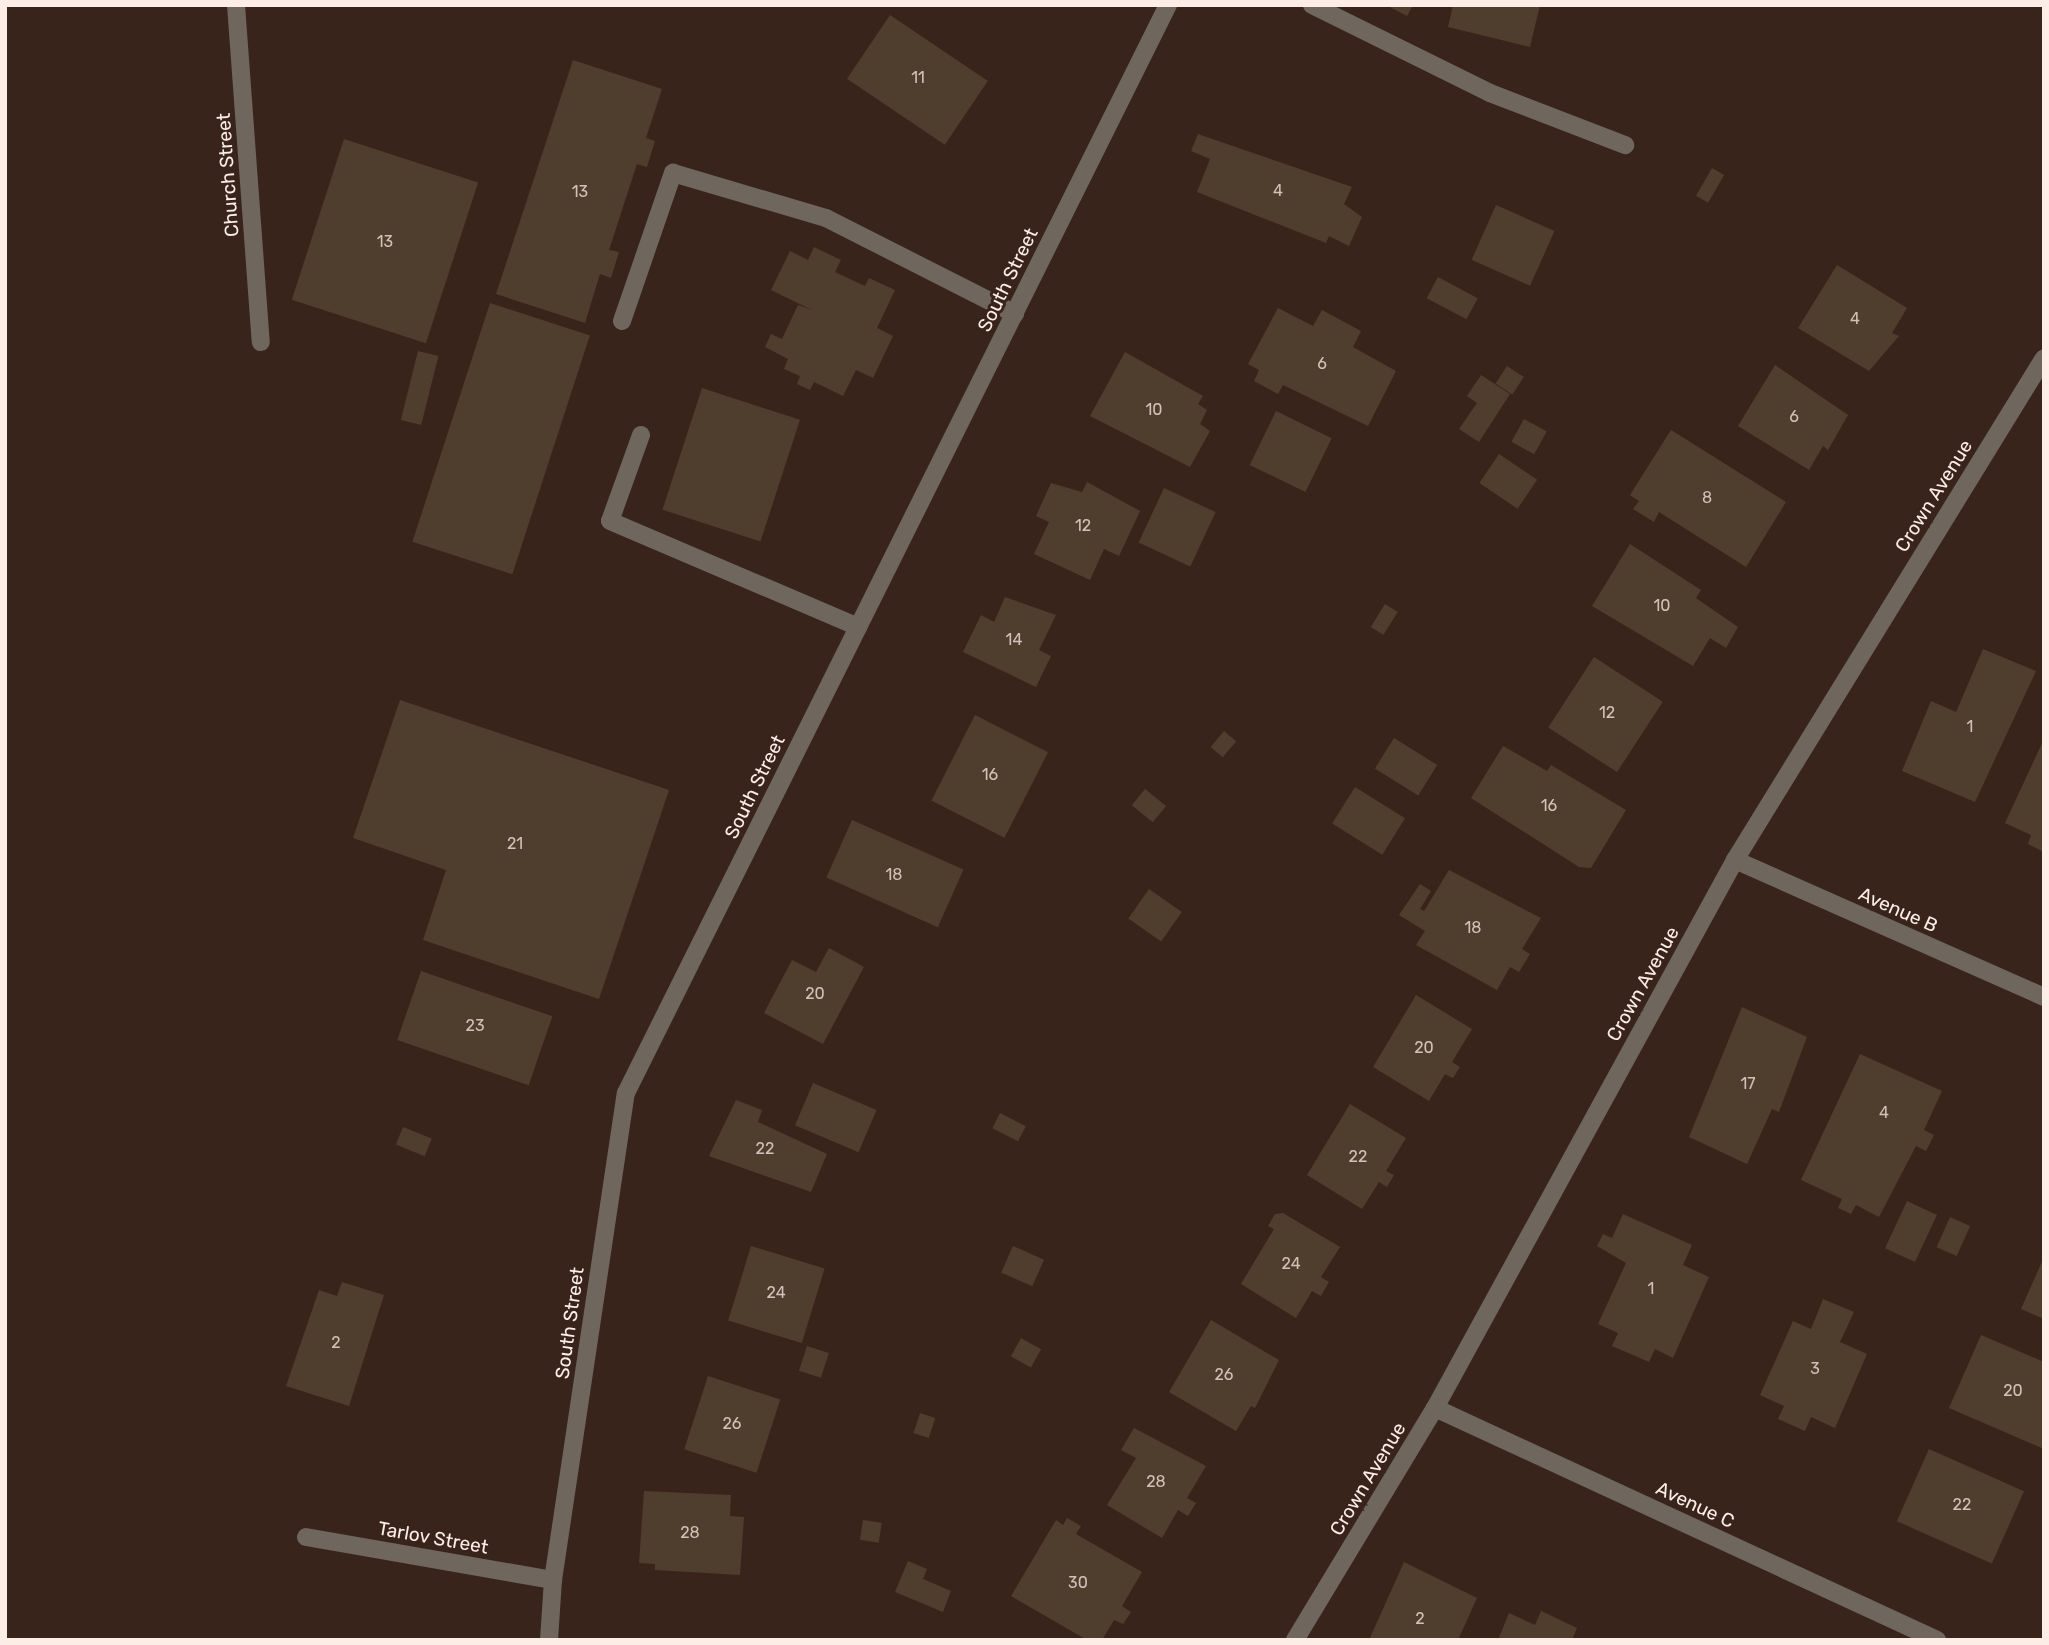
<!DOCTYPE html>
<html>
<head>
<meta charset="utf-8">
<style>
	body { margin:0 }
	#map { position:relative; width:2049px; height:1645px; overflow:hidden; background:#39241c; font-family:Rubik,sans-serif }
	div>[style] { position:absolute }
	.building>* { inset:0; background:#4f3e2d; transform-origin:0 0 }
	.lane>* { height:18px; margin:-9px; padding:0 9px; transform-origin:9px; border-radius:9px; background:#6f665e }
	.street>* { height:18px; margin:-9px; padding:0 9px; transform-origin:9px; border-radius:9px; background:#6f665e }
	span { translate:-50% -50%; white-space:nowrap; text-align:center; line-height:1.15; -webkit-text-stroke:6px #39241c; paint-order:stroke }
	.number-label { font-size:16px; color:#d1c1b8 }
	.number-label span { -webkit-text-stroke-width:0 }
	.street-label { font-size:19px; color:#fcede7 }
	.frame { position:absolute; inset:0; border:7px solid #fcede7; pointer-events:none }
</style>
</head>
<body>
<div id="map">
	<div class="building">
		<i style="clip-path:polygon(1386px 5px,1413px 5px,1407px 16px)"></i>
		<i style="clip-path:polygon(1453px 5px,1540px 5px,1530px 47px,1448px 27px)"></i>
		<i style="left:890px;top:15px;width:118px;height:77px;rotate:34deg"></i>
		<i style="clip-path:polygon(573px 60px,662px 89px,646px 138px,655px 141px,647px 167px,637px 164px,609px 250px,619px 252px,611px 278px,600px 274px,585px 323px,496px 294px)"></i>
		<i style="clip-path:polygon(1198px 134px,1352px 187px,1344px 204px,1362px 217px,1349px 246px,1329px 236px,1326px 243px,1197px 192px,1210px 159px,1191px 151px)"></i>
		<i style="left:344px;top:139px;width:141px;height:169px;rotate:18deg"></i>
		<i style="left:1712px;top:168px;width:14px;height:32px;rotate:30deg"></i>
		<i style="left:1496px;top:205px;width:64px;height:60px;rotate:24deg"></i>
		<i style="clip-path:polygon(814px 247px,841px 260px,835px 272px,865px 286px,869px 278px,895px 290px,877px 328px,893px 336px,873px 378px,856px 370px,843px 396px,814px 382px,810px 390px,797px 384px,800px 376px,784px 369px,788px 359px,765px 347px,771px 334px,782px 339px,798px 305px,812px 310px,771px 290px,790px 251px,808px 260px)"></i>
		<i style="clip-path:polygon(1837px 265px,1907px 308px,1892px 333px,1899px 336px,1869px 371px,1798px 328px)"></i>
		<i style="left:1438px;top:277px;width:45px;height:24px;rotate:28deg"></i>
		<i style="left:490px;top:303px;width:105px;height:251px;rotate:18deg"></i>
		<i style="clip-path:polygon(1278px 308px,1313px 326px,1322px 310px,1361px 331px,1353px 347px,1396px 371px,1368px 426px,1283px 385px,1278px 394px,1254px 381px,1259px 370px,1248px 364px)"></i>
		<i style="left:418px;top:351px;width:21px;height:71px;rotate:14deg"></i>
		<i style="clip-path:polygon(1125px 352px,1203px 396px,1198px 404px,1207px 410px,1200px 424px,1210px 431px,1190px 467px,1090px 416px)"></i>
		<i style="clip-path:polygon(1775px 365px,1848px 415px,1828px 450px,1823px 446px,1809px 470px,1738px 426px)"></i>
		<i style="left:1507px;top:366px;width:20px;height:21px;rotate:33deg"></i>
		<i style="clip-path:polygon(1481px 375px,1510px 394px,1479px 442px,1459px 429px,1477px 403px,1467px 396px)"></i>
		<i style="left:702px;top:388px;width:103px;height:128px;rotate:18deg"></i>
		<i style="left:1276px;top:411px;width:62px;height:60px;rotate:26deg"></i>
		<i style="left:1524px;top:419px;width:26px;height:26px;rotate:29deg"></i>
		<i style="clip-path:polygon(1671px 430px,1786px 502px,1746px 567px,1659px 512px,1654px 522px,1633px 509px,1639px 501px,1630px 495px)"></i>
		<i style="left:1499px;top:454px;width:46px;height:35px;rotate:34deg"></i>
		<i style="clip-path:polygon(1087px 482px,1140px 511px,1119px 556px,1104px 549px,1090px 580px,1034px 554px,1049px 522px,1036px 516px,1051px 483px,1082px 492px)"></i>
		<i style="left:1164px;top:488px;width:57px;height:60px;rotate:25deg"></i>
		<i style="clip-path:polygon(1630px 544px,1701px 590px,1696px 598px,1738px 627px,1726px 648px,1710px 638px,1693px 666px,1592px 606px)"></i>
		<i style="clip-path:polygon(1005px 597px,1056px 615px,1039px 650px,1051px 656px,1036px 687px,963px 652px,981px 615px,994px 622px)"></i>
		<i style="left:1385px;top:604px;width:15px;height:27px;rotate:32deg"></i>
		<i style="clip-path:polygon(1983px 649px,2036px 671px,1975px 802px,1902px 771px,1931px 701px,1956px 712px)"></i>
		<i style="left:1594px;top:657px;width:82px;height:84px;rotate:33deg"></i>
		<i style="clip-path:polygon(400px 700px,669px 790px,599px 999px,423px 940px,446px 870px,353px 838px)"></i>
		<i style="left:975px;top:715px;width:82px;height:96px;rotate:27deg"></i>
		<i style="left:1224px;top:731px;width:16px;height:21px;rotate:40deg"></i>
		<i style="left:1394px;top:738px;width:51px;height:36px;rotate:32deg"></i>
		<i style="clip-path:polygon(2044px 739px,2044px 852px,2028px 844px,2031px 835px,2005px 823px)"></i>
		<i style="clip-path:polygon(1503px 746px,1547px 771px,1551px 765px,1626px 810px,1591px 868px,1579px 867px,1471px 798px)"></i>
		<i style="left:1355px;top:787px;width:59px;height:43px;rotate:32deg"></i>
		<i style="left:1145px;top:789px;width:27px;height:21px;rotate:39deg"></i>
		<i style="left:852px;top:820px;width:122px;height:63px;rotate:24deg"></i>
		<i style="clip-path:polygon(1449px 870px,1541px 918px,1522px 949px,1530px 954px,1519px 972px,1510px 967px,1497px 990px,1416px 945px,1425px 931px,1399px 915px,1420px 884px,1431px 891px,1420px 909px,1424px 911px)"></i>
		<i style="left:1149px;top:889px;width:40px;height:36px;rotate:35deg"></i>
		<i style="clip-path:polygon(829px 948px,864px 967px,823px 1044px,764px 1013px,792px 960px,816px 972px)"></i>
		<i style="left:421px;top:971px;width:139px;height:73px;rotate:19deg"></i>
		<i style="clip-path:polygon(1416px 995px,1472px 1029px,1452px 1062px,1460px 1067px,1453px 1078px,1445px 1074px,1429px 1101px,1373px 1067px)"></i>
		<i style="clip-path:polygon(1742px 1007px,1807px 1037px,1779px 1112px,1772px 1109px,1747px 1164px,1689px 1137px)"></i>
		<i style="clip-path:polygon(1860px 1054px,1942px 1091px,1924px 1130px,1934px 1135px,1926px 1151px,1916px 1146px,1879px 1217px,1856px 1205px,1851px 1214px,1838px 1208px,1842px 1199px,1801px 1180px)"></i>
		<i style="left:813px;top:1083px;width:69px;height:46px;rotate:23deg"></i>
		<i style="clip-path:polygon(736px 1100px,762px 1110px,758px 1122px,827px 1154px,811px 1192px,709px 1156px)"></i>
		<i style="clip-path:polygon(1350px 1104px,1406px 1138px,1386px 1171px,1394px 1175px,1387px 1187px,1379px 1182px,1362px 1209px,1307px 1175px)"></i>
		<i style="left:1000px;top:1113px;width:29px;height:17px;rotate:27deg"></i>
		<i style="left:403px;top:1127px;width:31px;height:19px;rotate:22deg"></i>
		<i style="left:1907px;top:1201px;width:33px;height:52px;rotate:25deg"></i>
		<i style="clip-path:polygon(1283px 1213px,1340px 1247px,1321px 1277px,1329px 1282px,1321px 1296px,1312px 1291px,1296px 1318px,1241px 1284px,1274px 1229px,1268px 1226px,1275px 1214px)"></i>
		<i style="clip-path:polygon(1623px 1214px,1692px 1245px,1683px 1265px,1709px 1277px,1673px 1358px,1655px 1349px,1649px 1362px,1612px 1346px,1618px 1333px,1598px 1324px,1626px 1263px,1597px 1246px,1603px 1234px,1612px 1238px)"></i>
		<i style="left:1950px;top:1217px;width:22px;height:33px;rotate:24deg"></i>
		<i style="left:751px;top:1246px;width:77px;height:78px;rotate:17deg"></i>
		<i style="left:1013px;top:1246px;width:34px;height:29px;rotate:24deg"></i>
		<i style="clip-path:polygon(2044px 1257px,2044px 1319px,2021px 1309px)"></i>
		<i style="clip-path:polygon(342px 1282px,384px 1295px,349px 1406px,286px 1386px,319px 1290px,337px 1296px)"></i>
		<i style="clip-path:polygon(1823px 1299px,1854px 1312px,1840px 1342px,1867px 1354px,1835px 1428px,1811px 1417px,1805px 1431px,1778px 1419px,1784px 1406px,1760px 1395px,1793px 1321px,1811px 1329px)"></i>
		<i style="clip-path:polygon(1211px 1320px,1279px 1360px,1255px 1408px,1251px 1406px,1236px 1431px,1169px 1392px)"></i>
		<i style="clip-path:polygon(1981px 1335px,2044px 1362px,2044px 1449px,1949px 1408px)"></i>
		<i style="left:1021px;top:1338px;width:23px;height:21px;rotate:29deg"></i>
		<i style="left:807px;top:1346px;width:23px;height:26px;rotate:18deg"></i>
		<i style="left:708px;top:1376px;width:76px;height:77px;rotate:18deg"></i>
		<i style="left:920px;top:1413px;width:16px;height:21px;rotate:18deg"></i>
		<i style="clip-path:polygon(1134px 1428px,1206px 1466px,1187px 1498px,1196px 1503px,1188px 1516px,1178px 1510px,1162px 1538px,1107px 1505px,1136px 1458px,1121px 1450px)"></i>
		<i style="left:1929px;top:1449px;width:104px;height:79px;rotate:24deg"></i>
		<i style="clip-path:polygon(644px 1491px,731px 1495px,730px 1516px,744px 1517px,740px 1575px,655px 1570px,655px 1564px,639px 1563px)"></i>
		<i style="clip-path:polygon(1067px 1518px,1081px 1526px,1076px 1534px,1142px 1572px,1122px 1606px,1131px 1612px,1123px 1624px,1114px 1620px,1102px 1640px,1087px 1640px,1011px 1596px,1056px 1520px,1063px 1525px)"></i>
		<i style="left:863px;top:1520px;width:19px;height:20px;rotate:9deg"></i>
		<i style="clip-path:polygon(908px 1561px,927px 1569px,923px 1579px,951px 1591px,943px 1612px,895px 1592px)"></i>
		<i style="clip-path:polygon(1404px 1562px,1477px 1598px,1458px 1640px,1369px 1640px)"></i>
		<i style="clip-path:polygon(1541px 1611px,1577px 1628px,1572px 1640px,1498px 1640px,1509px 1613px,1535px 1625px)"></i>
	</div>
	<div class="lane">
		<i style="left:1312px;top:5px;width:199px;rotate:26.3deg"></i>
		<i style="left:1490px;top:93px;width:145px;rotate:21.1deg"></i>
		<i style="left:622px;top:321px;width:157px;rotate:-71deg"></i>
		<i style="left:673px;top:173px;width:159px;rotate:16.4deg"></i>
		<i style="left:826px;top:218px;width:212px;rotate:26.9deg"></i>
		<i style="left:641px;top:435px;width:91px;rotate:109.8deg"></i>
		<i style="left:610px;top:521px;width:270px;rotate:23.1deg"></i>
	</div>
	<div class="street">
		<i style="left:236px;top:5px;width:338px;rotate:85.8deg"></i>
		<i style="left:1735px;top:860px;width:338px;rotate:23.9deg"></i>
		<i style="left:1435px;top:1408px;width:553px;rotate:24.8deg"></i>
		<i style="left:306px;top:1537px;width:251px;rotate:9.9deg"></i>
		<i style="left:549px;top:1640px;width:60px;rotate:-86.2deg"></i>
		<i style="left:553px;top:1580px;width:492px;rotate:-81.5deg"></i>
		<i style="left:626px;top:1093px;width:1216px;rotate:-63.52deg"></i>
		<i style="left:1295px;top:1640px;width:271px;rotate:-58.9deg"></i>
		<i style="left:1435px;top:1408px;width:625px;rotate:-61.3deg"></i>
		<i style="left:1735px;top:860px;width:589px;rotate:-58.39deg"></i>
	</div>
	<div class="number-label">
		<span style="left:918px;top:78px">11</span>
		<span style="left:1278px;top:191px">4</span>
		<span style="left:580px;top:192px">13</span>
		<span style="left:385px;top:242px">13</span>
		<span style="left:1855px;top:319px">4</span>
		<span style="left:1322px;top:364px">6</span>
		<span style="left:1154px;top:410px">10</span>
		<span style="left:1794px;top:417px">6</span>
		<span style="left:1707px;top:498px">8</span>
		<span style="left:1083px;top:526px">12</span>
		<span style="left:1662px;top:606px">10</span>
		<span style="left:1014px;top:640px">14</span>
		<span style="left:1607px;top:713px">12</span>
		<span style="left:1970px;top:727px">1</span>
		<span style="left:990px;top:775px">16</span>
		<span style="left:1549px;top:806px">16</span>
		<span style="left:515px;top:844px">21</span>
		<span style="left:894px;top:875px">18</span>
		<span style="left:1473px;top:928px">18</span>
		<span style="left:815px;top:994px">20</span>
		<span style="left:475px;top:1026px">23</span>
		<span style="left:1424px;top:1048px">20</span>
		<span style="left:1748px;top:1084px">17</span>
		<span style="left:1884px;top:1113px">4</span>
		<span style="left:765px;top:1149px">22</span>
		<span style="left:1358px;top:1157px">22</span>
		<span style="left:1291px;top:1264px">24</span>
		<span style="left:1651px;top:1289px">1</span>
		<span style="left:776px;top:1293px">24</span>
		<span style="left:336px;top:1343px">2</span>
		<span style="left:1815px;top:1369px">3</span>
		<span style="left:1224px;top:1375px">26</span>
		<span style="left:2013px;top:1391px">20</span>
		<span style="left:732px;top:1424px">26</span>
		<span style="left:1156px;top:1482px">28</span>
		<span style="left:1962px;top:1505px">22</span>
		<span style="left:690px;top:1533px">28</span>
		<span style="left:1078px;top:1583px">30</span>
		<span style="left:1420px;top:1619px">2</span>
	</div>
	<div class="street-label">
		<span style="left:228px;top:175px;rotate:-94deg">Church Street</span>
		<span style="left:1008px;top:280px;rotate:-64deg">South Street</span>
		<span style="left:1934px;top:496px;rotate:-58deg">Crown Avenue</span>
		<span style="left:755px;top:787px;rotate:-64deg">South Street</span>
		<span style="left:1898px;top:910px;rotate:24deg">Avenue B</span>
		<span style="left:1643px;top:984px;rotate:-61deg">Crown Avenue</span>
		<span style="left:570px;top:1323px;rotate:-82deg">South Street</span>
		<span style="left:1368px;top:1479px;rotate:-59deg">Crown Avenue</span>
		<span style="left:1695px;top:1505px;rotate:25deg">Avenue C</span>
		<span style="left:433px;top:1538px;rotate:10deg">Tarlov Street</span>
	</div>
	<div class="frame"></div>
</div>
</body>
</html>
